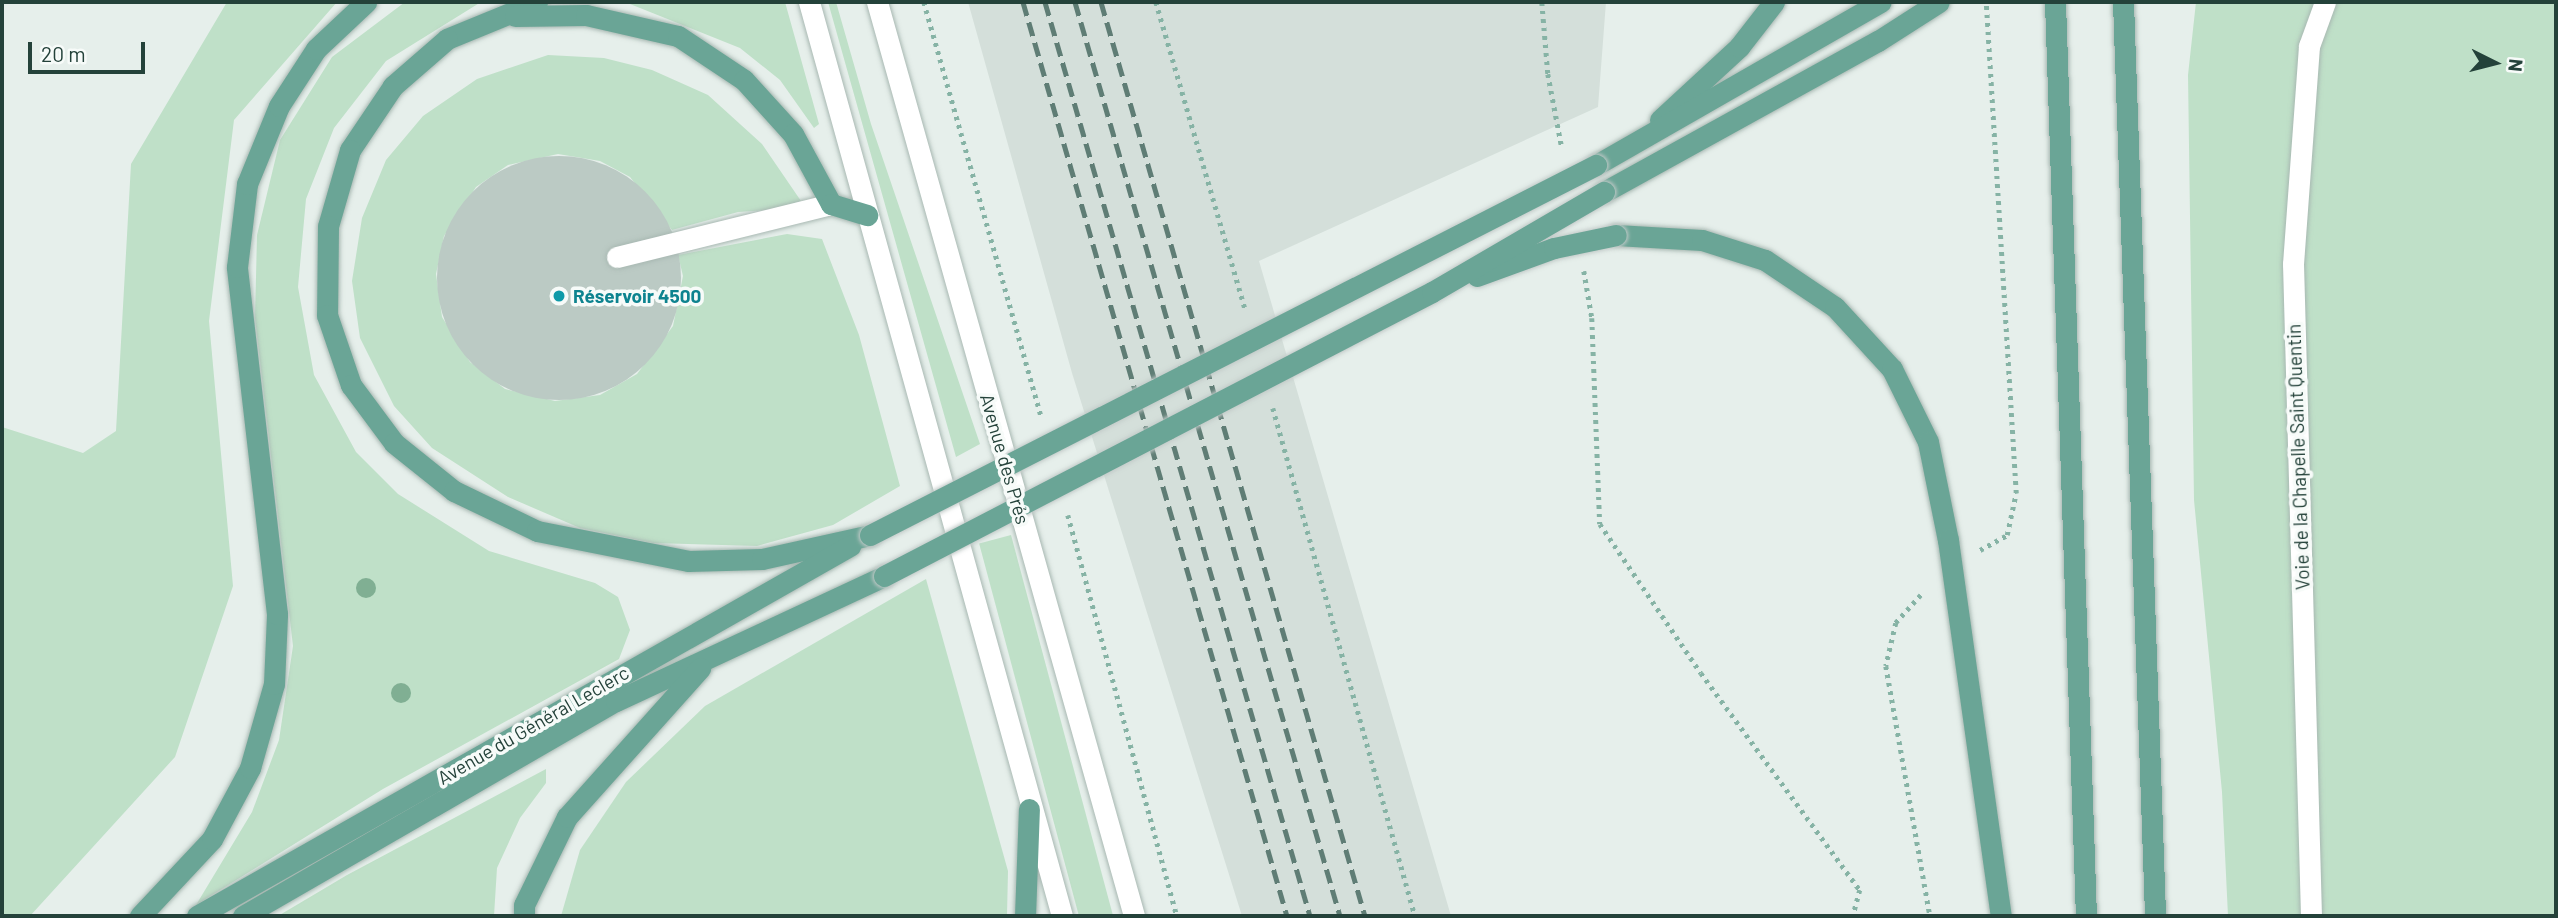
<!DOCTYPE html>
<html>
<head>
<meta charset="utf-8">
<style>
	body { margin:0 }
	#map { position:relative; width:2558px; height:918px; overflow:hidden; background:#e6efeb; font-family:Barlow,sans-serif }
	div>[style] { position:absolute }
	.built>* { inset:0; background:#d4dfda }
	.green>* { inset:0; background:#bfe0c8; transform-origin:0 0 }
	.building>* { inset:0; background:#bbcac4 }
	.round { border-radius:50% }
	.path>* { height:4.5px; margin-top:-2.25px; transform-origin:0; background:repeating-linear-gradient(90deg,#86b3a5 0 3.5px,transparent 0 8.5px) }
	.roads { filter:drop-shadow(0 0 2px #a8b8b2) drop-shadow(0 0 2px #a8b8b2) }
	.service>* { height:21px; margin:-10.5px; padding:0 10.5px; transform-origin:10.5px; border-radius:10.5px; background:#fff }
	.minor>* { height:21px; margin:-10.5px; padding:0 10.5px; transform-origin:10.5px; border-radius:10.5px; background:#fff }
	.secondary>* { height:21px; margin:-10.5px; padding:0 10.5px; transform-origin:10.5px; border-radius:10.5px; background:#fff }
	.primary>* { height:21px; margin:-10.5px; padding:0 10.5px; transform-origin:10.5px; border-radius:10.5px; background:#6aa596 }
	.rail>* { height:5px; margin-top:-2.5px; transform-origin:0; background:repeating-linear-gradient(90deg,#5f7d75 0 14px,transparent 0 21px) }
	.bridges { filter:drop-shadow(0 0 2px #c2cac8) drop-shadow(0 0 2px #c2cac8) }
	.primary-bridge>* { height:21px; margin:-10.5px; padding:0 10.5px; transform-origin:10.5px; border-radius:10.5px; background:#6aa596 }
	.trees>* { width:20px; height:20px; margin:-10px; border-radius:50%; background:#80af93 }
	.dots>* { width:19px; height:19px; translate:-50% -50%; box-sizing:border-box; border:4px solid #f7fbf9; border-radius:50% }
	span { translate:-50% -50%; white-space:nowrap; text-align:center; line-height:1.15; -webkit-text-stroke:7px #f7fbf9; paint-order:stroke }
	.culture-label { font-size:19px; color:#0d838f; font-weight:700 }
	.left { translate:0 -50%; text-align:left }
	.street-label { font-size:19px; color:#24423a }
	.frame { position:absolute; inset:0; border:4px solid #24423a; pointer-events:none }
	.north { position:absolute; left:2460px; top:28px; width:70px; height:70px; -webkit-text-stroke:5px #f7fbf9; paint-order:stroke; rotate:96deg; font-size:19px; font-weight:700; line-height:28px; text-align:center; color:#24423a }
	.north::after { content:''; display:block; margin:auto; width:24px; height:32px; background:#24423a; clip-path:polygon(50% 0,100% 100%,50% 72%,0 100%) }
	.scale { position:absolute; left:28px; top:42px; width:117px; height:32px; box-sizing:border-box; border:4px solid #24423a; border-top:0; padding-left:9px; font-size:21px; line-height:24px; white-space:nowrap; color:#24423a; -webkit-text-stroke:5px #f7fbf9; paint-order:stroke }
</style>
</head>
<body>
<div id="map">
	<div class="built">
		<i style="clip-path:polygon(968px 2px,1606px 2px,1598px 107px,1259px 261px,1451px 916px,1242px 916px,1072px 373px)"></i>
	</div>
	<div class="green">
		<i style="clip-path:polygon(227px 2px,337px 2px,234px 120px,209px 321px,233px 586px,175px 757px,30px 916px,2px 916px,2px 427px,83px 453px,116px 431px,131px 164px)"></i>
		<i style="clip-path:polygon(405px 2px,481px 2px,386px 61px,334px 128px,306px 199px,298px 287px,314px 375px,356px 452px,398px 494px,489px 551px,595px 583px,618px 597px,630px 630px,619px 659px,383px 789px,196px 905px,252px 812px,279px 740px,293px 646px,255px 318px,257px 235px,280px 140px,332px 57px)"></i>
		<i style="clip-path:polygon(625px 2px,785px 2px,819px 124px,814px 128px,780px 80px,740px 48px)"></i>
		<i style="clip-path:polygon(828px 2px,836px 2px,871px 124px,980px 444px,956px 457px)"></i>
		<i style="clip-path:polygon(2196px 2px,2556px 2px,2556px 916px,2228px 916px,2222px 792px,2194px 500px,2188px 75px)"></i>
		<i style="clip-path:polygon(548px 55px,604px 58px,652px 70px,708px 95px,762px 144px,801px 201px,781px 209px,738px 212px,672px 230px,630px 177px,600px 161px,558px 154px,508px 165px,476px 187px,444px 236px,436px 274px,442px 317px,470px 362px,505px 389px,555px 401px,600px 395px,637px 374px,673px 326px,683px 276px,678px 255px,787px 234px,822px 239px,859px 335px,900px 486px,833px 525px,757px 546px,653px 543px,580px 528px,508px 497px,432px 448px,394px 406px,360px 338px,352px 281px,362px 218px,386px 160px,423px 116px,477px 79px)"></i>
		<i style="left:1011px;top:535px;width:395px;height:33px;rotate:75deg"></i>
		<i style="clip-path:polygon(926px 579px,1008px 871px,1007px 916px,561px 916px,580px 850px,626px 782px,705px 706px)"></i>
		<i style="clip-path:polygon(546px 769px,546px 783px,520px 818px,497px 868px,494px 916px,278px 916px,347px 875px)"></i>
	</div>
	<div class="building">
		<i class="round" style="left:437px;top:156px;width:244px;height:244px"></i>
	</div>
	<div class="path">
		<i style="left:924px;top:2px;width:430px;rotate:74.2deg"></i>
		<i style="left:1156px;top:2px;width:320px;rotate:73.8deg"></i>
		<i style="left:1542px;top:2px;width:72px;rotate:85.2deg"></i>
		<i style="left:1548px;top:74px;width:75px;rotate:79.3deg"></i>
		<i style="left:1584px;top:271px;width:48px;rotate:80.3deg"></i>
		<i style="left:1592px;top:318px;width:206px;rotate:87.8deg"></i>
		<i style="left:1600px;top:524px;width:180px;rotate:55.9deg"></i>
		<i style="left:1701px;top:673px;width:269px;rotate:53.8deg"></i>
		<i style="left:1860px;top:890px;width:27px;rotate:105deg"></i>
		<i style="left:1273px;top:408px;width:527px;rotate:74.38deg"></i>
		<i style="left:1068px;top:515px;width:416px;rotate:74.8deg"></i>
		<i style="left:1980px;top:550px;width:31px;rotate:-29deg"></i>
		<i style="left:2007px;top:535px;width:43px;rotate:-77.9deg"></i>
		<i style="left:2016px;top:493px;width:492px;rotate:-93.5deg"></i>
		<i style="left:1921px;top:595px;width:38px;rotate:132deg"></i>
		<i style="left:1896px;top:623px;width:44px;rotate:103.1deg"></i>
		<i style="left:1886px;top:666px;width:254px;rotate:80deg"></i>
	</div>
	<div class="roads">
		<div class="service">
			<i style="left:617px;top:257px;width:220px;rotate:-13.9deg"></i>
		</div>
		<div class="minor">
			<i style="left:2311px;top:916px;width:652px;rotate:-91.58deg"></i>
			<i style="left:2293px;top:264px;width:219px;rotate:-85.8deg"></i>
			<i style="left:2309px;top:46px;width:47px;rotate:-70deg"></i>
		</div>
		<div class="secondary">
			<i style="left:809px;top:2px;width:948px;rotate:74.53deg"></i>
			<i style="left:877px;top:2px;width:949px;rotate:74.29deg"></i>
		</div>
		<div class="primary">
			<i style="left:537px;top:2px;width:97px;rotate:157.7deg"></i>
			<i style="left:447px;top:39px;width:72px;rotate:139deg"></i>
			<i style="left:393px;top:86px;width:77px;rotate:123.9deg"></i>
			<i style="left:350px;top:150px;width:79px;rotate:106.1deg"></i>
			<i style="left:328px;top:226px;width:89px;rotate:90.6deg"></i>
			<i style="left:327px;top:315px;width:74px;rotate:71.1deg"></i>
			<i style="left:351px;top:385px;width:72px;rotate:53.4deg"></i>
			<i style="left:394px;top:443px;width:77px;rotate:38.7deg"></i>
			<i style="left:454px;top:491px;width:92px;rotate:25.7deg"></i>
			<i style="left:537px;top:531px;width:154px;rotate:11.2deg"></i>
			<i style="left:688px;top:561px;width:74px;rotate:-1.5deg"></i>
			<i style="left:762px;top:559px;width:111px;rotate:-12.5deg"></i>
			<i style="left:2055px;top:2px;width:915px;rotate:88.06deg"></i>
			<i style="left:2123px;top:2px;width:915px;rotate:87.99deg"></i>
			<i style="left:515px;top:16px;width:71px;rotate:-0.8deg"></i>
			<i style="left:586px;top:15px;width:94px;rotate:12.9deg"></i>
			<i style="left:678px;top:36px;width:79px;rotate:33.7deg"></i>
			<i style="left:744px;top:80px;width:73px;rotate:47.8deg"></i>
			<i style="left:793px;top:134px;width:80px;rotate:61.5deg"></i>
			<i style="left:831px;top:204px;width:38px;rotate:17deg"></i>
			<i style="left:1660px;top:120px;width:108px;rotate:-42.7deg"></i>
			<i style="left:1739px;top:47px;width:57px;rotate:-52.1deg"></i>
			<i style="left:1596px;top:165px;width:328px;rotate:-29.8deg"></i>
			<i style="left:1604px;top:192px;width:313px;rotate:-28.9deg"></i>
			<i style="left:1878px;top:41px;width:72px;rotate:-32.6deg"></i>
			<i style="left:1616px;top:235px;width:86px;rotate:3.3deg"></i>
			<i style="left:1702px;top:240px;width:66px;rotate:17.6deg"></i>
			<i style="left:1765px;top:260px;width:84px;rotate:33.9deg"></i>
			<i style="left:1835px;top:307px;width:84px;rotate:47.4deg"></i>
			<i style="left:1892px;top:369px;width:81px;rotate:63.7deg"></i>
			<i style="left:1928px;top:442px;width:100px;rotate:78.5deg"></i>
			<i style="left:1948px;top:540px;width:380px;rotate:82deg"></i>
			<i style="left:140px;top:916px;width:105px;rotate:-46.9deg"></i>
			<i style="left:212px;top:839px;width:81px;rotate:-61.8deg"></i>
			<i style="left:250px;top:768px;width:87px;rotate:-74.1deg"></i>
			<i style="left:274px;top:684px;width:70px;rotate:-87.5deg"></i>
			<i style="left:277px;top:614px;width:349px;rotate:-96.6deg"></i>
			<i style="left:237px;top:267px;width:84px;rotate:-83.1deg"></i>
			<i style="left:247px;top:184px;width:84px;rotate:-67.7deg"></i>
			<i style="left:279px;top:106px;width:68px;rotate:-57deg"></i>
			<i style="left:316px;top:49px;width:69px;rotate:-43.2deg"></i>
			<i style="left:197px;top:916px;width:751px;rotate:-29.54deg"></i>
			<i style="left:243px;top:916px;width:431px;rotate:-30deg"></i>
			<i style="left:616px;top:701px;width:296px;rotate:-25deg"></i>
			<i style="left:524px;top:916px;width:11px;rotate:-90deg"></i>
			<i style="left:524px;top:905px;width:98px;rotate:-64deg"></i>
			<i style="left:567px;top:817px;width:200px;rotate:-48.2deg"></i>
			<i style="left:1025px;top:916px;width:107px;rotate:-87.9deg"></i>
		</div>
	</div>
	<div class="rail">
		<i style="left:1023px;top:2px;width:951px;rotate:73.89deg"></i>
		<i style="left:1045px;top:2px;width:952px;rotate:73.83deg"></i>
		<i style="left:1075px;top:2px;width:952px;rotate:73.83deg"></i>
		<i style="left:1101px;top:2px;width:951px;rotate:73.89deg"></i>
	</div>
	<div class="bridges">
		<div class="primary-bridge">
			<i style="left:1477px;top:276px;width:82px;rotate:-20deg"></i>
			<i style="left:1554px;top:248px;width:63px;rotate:-11.8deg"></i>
			<i style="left:870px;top:535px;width:815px;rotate:-27.01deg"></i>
			<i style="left:884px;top:576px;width:617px;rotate:-27.4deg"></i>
			<i style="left:1432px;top:292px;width:199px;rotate:-30.2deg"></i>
		</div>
	</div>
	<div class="trees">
		<i style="left:366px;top:588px"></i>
		<i style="left:401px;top:693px"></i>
	</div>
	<div class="dots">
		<i style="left:559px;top:296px;background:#0f9aa8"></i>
	</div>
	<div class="culture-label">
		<span class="left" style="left:573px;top:296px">Réservoir 4500</span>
	</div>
	<div class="street-label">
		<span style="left:2298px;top:457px;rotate:-92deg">Voie de la Chapelle Saint Quentin</span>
		<span style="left:1005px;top:459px;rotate:74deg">Avenue des Prés</span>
		<span style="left:533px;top:725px;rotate:-30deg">Avenue du Général Leclerc</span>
	</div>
	<div class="frame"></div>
	<div class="north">N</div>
	<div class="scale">20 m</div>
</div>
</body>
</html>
